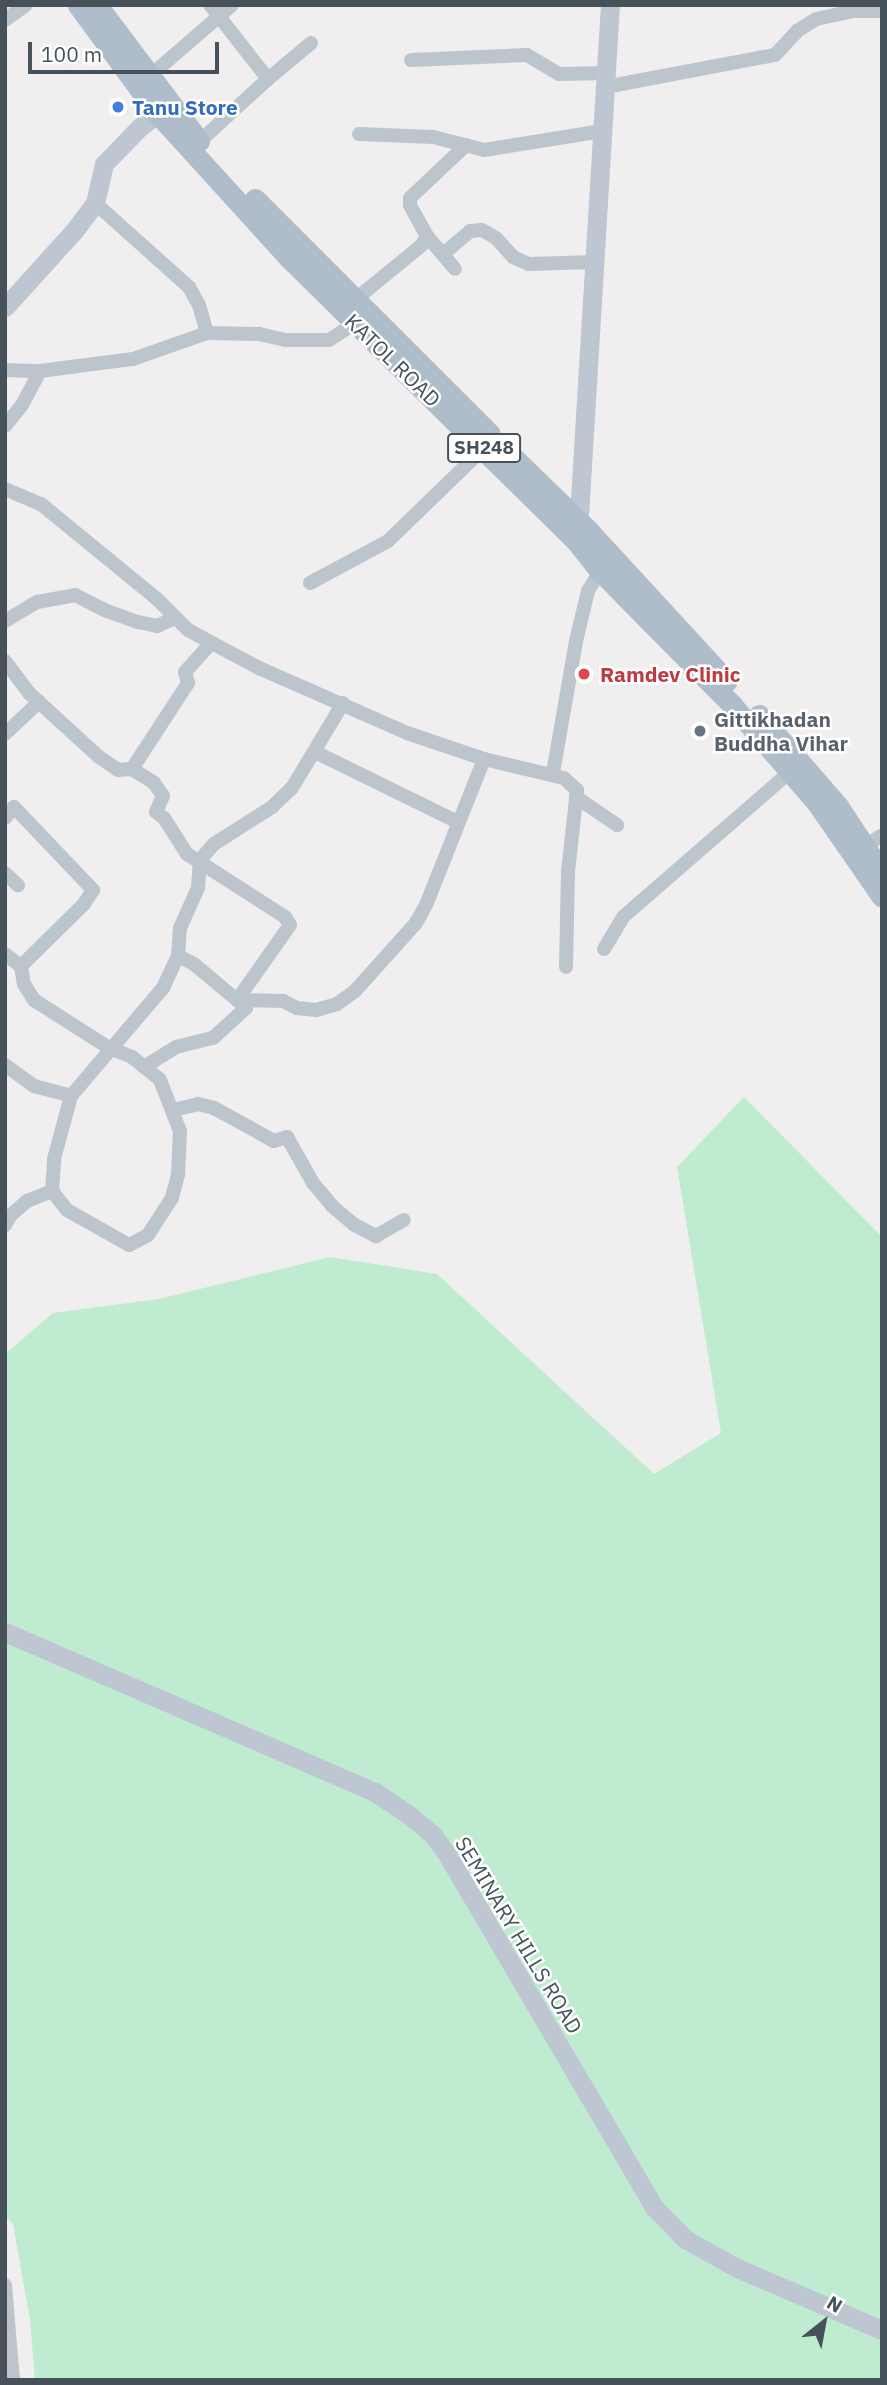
<!DOCTYPE html>
<html>
<head>
<meta charset="utf-8">
<style>
	body { margin:0 }
	#map { position:relative; width:887px; height:2385px; overflow:hidden; background:#f0eeee; font-family:"IBM Plex Sans",sans-serif }
	div>[style] { position:absolute }
	.green>* { inset:0; background:#bfecd0 }
	.street>* { height:14px; margin:-7px; padding:0 7px; transform-origin:7px; border-radius:7px; background:#bdc5cc }
	.secondary>* { height:19px; margin:-9.5px; padding:0 9.5px; transform-origin:9.5px; border-radius:9.5px; background:#bdc6d1 }
	.primary>* { height:21px; margin:-10.5px; padding:0 10.5px; transform-origin:10.5px; border-radius:10.5px; background:#afbdcb }
	.dots>* { width:19px; height:19px; translate:-50% -50%; box-sizing:border-box; border:4px solid #fff; border-radius:50% }
	span { translate:-50% -50%; white-space:nowrap; text-align:center; line-height:1.15; -webkit-text-stroke:5px #fff; paint-order:stroke }
	.shield-label span { padding:2px 5px; background:#fff; border:2px solid; border-radius:5px; -webkit-text-stroke-width:0 }
	.shield-label { font-size:19px; color:#47515a; font-weight:700 }
	.shop-label { font-size:21px; color:#366cbe; font-weight:700 }
	.left { translate:0 -50%; text-align:left }
	.street-label { font-size:21px; color:#47515a }
	.health-label { font-size:21px; color:#be3a42; font-weight:700 }
	.worship-label { font-size:21px; color:#5b616d; font-weight:700 }
	.frame { position:absolute; inset:0; border:7px solid #47515a; pointer-events:none }
	.north { position:absolute; left:789px; top:2287px; width:70px; height:70px; -webkit-text-stroke:5px #fff; paint-order:stroke; rotate:31deg; font-size:19px; font-weight:700; line-height:28px; text-align:center; color:#47515a }
	.north::after { content:''; display:block; margin:auto; width:24px; height:32px; background:#47515a; clip-path:polygon(50% 0,100% 100%,50% 72%,0 100%) }
	.scale { position:absolute; left:28px; top:42px; width:191px; height:32px; box-sizing:border-box; border:4px solid #47515a; border-top:0; padding-left:9px; font-size:21px; line-height:24px; white-space:nowrap; color:#47515a; -webkit-text-stroke:5px #fff; paint-order:stroke }
</style>
</head>
<body>
<div id="map">
	<div class="green">
		<i style="clip-path:polygon(744px 1097px,882px 1237px,882px 2380px,35px 2380px,30px 2320px,13px 2224px,5px 2216px,5px 1354px,53px 1313px,159px 1299px,330px 1257px,437px 1274px,654px 1474px,721px 1433px,677px 1167px)"></i>
	</div>
	<div class="street">
		<i style="left:210px;top:5px;width:94px;rotate:51.9deg"></i>
		<i style="left:268px;top:79px;width:56px;rotate:-39.9deg"></i>
		<i style="left:5px;top:20px;width:26px;rotate:-36deg"></i>
		<i style="left:411px;top:60px;width:116px;rotate:-2.5deg"></i>
		<i style="left:527px;top:55px;width:37px;rotate:31deg"></i>
		<i style="left:559px;top:74px;width:47px;rotate:-1.2deg"></i>
		<i style="left:150px;top:76px;width:108px;rotate:-40.9deg"></i>
		<i style="left:605px;top:87px;width:173px;rotate:-10.7deg"></i>
		<i style="left:775px;top:55px;width:33px;rotate:-47deg"></i>
		<i style="left:797px;top:31px;width:22px;rotate:-32deg"></i>
		<i style="left:816px;top:19px;width:40px;rotate:-12deg"></i>
		<i style="left:855px;top:11px;width:27px"></i>
		<i style="left:359px;top:134px;width:74px;rotate:2.3deg"></i>
		<i style="left:433px;top:137px;width:53px;rotate:14.3deg"></i>
		<i style="left:484px;top:150px;width:120px;rotate:-9.1deg"></i>
		<i style="left:200px;top:141px;width:92px;rotate:-42.4deg"></i>
		<i style="left:95px;top:203px;width:126px;rotate:41.8deg"></i>
		<i style="left:189px;top:287px;width:21px;rotate:61deg"></i>
		<i style="left:199px;top:305px;width:29px;rotate:74deg"></i>
		<i style="left:427px;top:236px;width:43px;rotate:49.7deg"></i>
		<i style="left:443px;top:254px;width:35px;rotate:-40deg"></i>
		<i style="left:470px;top:231px;width:12px;rotate:-5deg"></i>
		<i style="left:482px;top:230px;width:16px;rotate:30deg"></i>
		<i style="left:496px;top:238px;width:25px;rotate:48deg"></i>
		<i style="left:513px;top:257px;width:17px;rotate:24deg"></i>
		<i style="left:529px;top:264px;width:65px;rotate:-1.8deg"></i>
		<i style="left:356px;top:299px;width:85px;rotate:-39.3deg"></i>
		<i style="left:422px;top:245px;width:10px;rotate:-61deg"></i>
		<i style="left:427px;top:236px;width:35px;rotate:-119deg"></i>
		<i style="left:410px;top:205px;width:7px;rotate:-90deg"></i>
		<i style="left:410px;top:198px;width:77px;rotate:-43.4deg"></i>
		<i style="left:5px;top:370px;width:35px;rotate:2deg"></i>
		<i style="left:40px;top:371px;width:94px;rotate:-7.4deg"></i>
		<i style="left:133px;top:359px;width:78px;rotate:-19.4deg"></i>
		<i style="left:207px;top:333px;width:52px;rotate:1.1deg"></i>
		<i style="left:259px;top:334px;width:28px;rotate:13deg"></i>
		<i style="left:286px;top:340px;width:43px"></i>
		<i style="left:329px;top:340px;width:31px;rotate:-33deg"></i>
		<i style="left:5px;top:426px;width:27px;rotate:-51deg"></i>
		<i style="left:22px;top:405px;width:38px;rotate:-62deg"></i>
		<i style="left:5px;top:489px;width:39px;rotate:23deg"></i>
		<i style="left:41px;top:504px;width:149px;rotate:39.3deg"></i>
		<i style="left:156px;top:598px;width:45px;rotate:45deg"></i>
		<i style="left:188px;top:630px;width:81px;rotate:28.2deg"></i>
		<i style="left:259px;top:668px;width:162px;rotate:23.7deg"></i>
		<i style="left:407px;top:733px;width:81px;rotate:18.7deg"></i>
		<i style="left:484px;top:759px;width:82px;rotate:13.4deg"></i>
		<i style="left:564px;top:778px;width:18px;rotate:43deg"></i>
		<i style="left:577px;top:790px;width:82px;rotate:96.3deg"></i>
		<i style="left:568px;top:872px;width:95px;rotate:91.2deg"></i>
		<i style="left:310px;top:583px;width:89px;rotate:-28.3deg"></i>
		<i style="left:388px;top:541px;width:134px;rotate:-44.1deg"></i>
		<i style="left:5px;top:621px;width:37px;rotate:-31deg"></i>
		<i style="left:37px;top:602px;width:39px;rotate:-10deg"></i>
		<i style="left:75px;top:595px;width:36px;rotate:27deg"></i>
		<i style="left:107px;top:611px;width:33px;rotate:20deg"></i>
		<i style="left:138px;top:622px;width:19px;rotate:12deg"></i>
		<i style="left:157px;top:626px;width:20px;rotate:-24deg"></i>
		<i style="left:5px;top:661px;width:40px;rotate:53deg"></i>
		<i style="left:29px;top:693px;width:95px;rotate:42.4deg"></i>
		<i style="left:99px;top:757px;width:23px;rotate:34deg"></i>
		<i style="left:118px;top:770px;width:14px;rotate:-4deg"></i>
		<i style="left:132px;top:769px;width:26px;rotate:32deg"></i>
		<i style="left:154px;top:783px;width:16px;rotate:55deg"></i>
		<i style="left:163px;top:796px;width:17px;rotate:114deg"></i>
		<i style="left:156px;top:812px;width:10px;rotate:37deg"></i>
		<i style="left:164px;top:818px;width:43px;rotate:57.4deg"></i>
		<i style="left:187px;top:854px;width:117px;rotate:32.7deg"></i>
		<i style="left:285px;top:917px;width:9px;rotate:58deg"></i>
		<i style="left:290px;top:925px;width:92px;rotate:125.2deg"></i>
		<i style="left:237px;top:1000px;width:56px;rotate:-140.1deg"></i>
		<i style="left:194px;top:964px;width:18px;rotate:-153deg"></i>
		<i style="left:5px;top:734px;width:47px;rotate:-43.3deg"></i>
		<i style="left:315px;top:752px;width:159px;rotate:26.1deg"></i>
		<i style="left:132px;top:769px;width:103px;rotate:-56.9deg"></i>
		<i style="left:188px;top:683px;width:11px;rotate:-105deg"></i>
		<i style="left:185px;top:672px;width:39px;rotate:-48deg"></i>
		<i style="left:553px;top:773px;width:134px;rotate:-80.1deg"></i>
		<i style="left:576px;top:641px;width:51px;rotate:-76.5deg"></i>
		<i style="left:588px;top:591px;width:31px;rotate:-59deg"></i>
		<i style="left:576px;top:797px;width:50px;rotate:34.3deg"></i>
		<i style="left:5px;top:818px;width:14px;rotate:-51deg"></i>
		<i style="left:14px;top:807px;width:115px;rotate:46.4deg"></i>
		<i style="left:93px;top:890px;width:17px;rotate:123deg"></i>
		<i style="left:84px;top:904px;width:88px;rotate:135.5deg"></i>
		<i style="left:859px;top:850px;width:27px;rotate:-33deg"></i>
		<i style="left:5px;top:873px;width:18px;rotate:43deg"></i>
		<i style="left:604px;top:949px;width:37px;rotate:-59deg"></i>
		<i style="left:623px;top:917px;width:221px;rotate:-41deg"></i>
		<i style="left:5px;top:954px;width:20px;rotate:37deg"></i>
		<i style="left:21px;top:966px;width:18px;rotate:81deg"></i>
		<i style="left:24px;top:984px;width:19px;rotate:58deg"></i>
		<i style="left:34px;top:1000px;width:89px;rotate:32.6deg"></i>
		<i style="left:109px;top:1048px;width:25px;rotate:21deg"></i>
		<i style="left:132px;top:1057px;width:36px;rotate:39deg"></i>
		<i style="left:160px;top:1080px;width:55px;rotate:68.6deg"></i>
		<i style="left:180px;top:1131px;width:44px;rotate:92.6deg"></i>
		<i style="left:178px;top:1175px;width:24px;rotate:105deg"></i>
		<i style="left:172px;top:1198px;width:44px;rotate:123deg"></i>
		<i style="left:148px;top:1235px;width:21px;rotate:152deg"></i>
		<i style="left:129px;top:1245px;width:71px;rotate:-150.6deg"></i>
		<i style="left:67px;top:1210px;width:24px;rotate:-128deg"></i>
		<i style="left:52px;top:1191px;width:27px;rotate:158deg"></i>
		<i style="left:27px;top:1201px;width:21px;rotate:139deg"></i>
		<i style="left:11px;top:1215px;width:12px;rotate:121deg"></i>
		<i style="left:5px;top:1065px;width:36px;rotate:36deg"></i>
		<i style="left:34px;top:1086px;width:38px;rotate:15deg"></i>
		<i style="left:144px;top:1067px;width:38px;rotate:-32deg"></i>
		<i style="left:176px;top:1047px;width:38px;rotate:-14deg"></i>
		<i style="left:213px;top:1038px;width:45px;rotate:-42.3deg"></i>
		<i style="left:246px;top:1008px;width:12px;rotate:-138deg"></i>
		<i style="left:237px;top:1000px;width:46px;rotate:1.2deg"></i>
		<i style="left:283px;top:1001px;width:16px;rotate:27deg"></i>
		<i style="left:297px;top:1008px;width:19px;rotate:6deg"></i>
		<i style="left:316px;top:1010px;width:22px;rotate:-16deg"></i>
		<i style="left:337px;top:1004px;width:22px;rotate:-36deg"></i>
		<i style="left:355px;top:991px;width:91px;rotate:-48.1deg"></i>
		<i style="left:416px;top:923px;width:21px;rotate:-61deg"></i>
		<i style="left:426px;top:905px;width:157px;rotate:-68.3deg"></i>
		<i style="left:173px;top:1110px;width:26px;rotate:-13deg"></i>
		<i style="left:198px;top:1104px;width:16px;rotate:14deg"></i>
		<i style="left:214px;top:1108px;width:68px;rotate:28.8deg"></i>
		<i style="left:274px;top:1141px;width:14px;rotate:-17deg"></i>
		<i style="left:287px;top:1137px;width:53px;rotate:60.5deg"></i>
		<i style="left:313px;top:1183px;width:30px;rotate:50deg"></i>
		<i style="left:332px;top:1206px;width:30px;rotate:40deg"></i>
		<i style="left:355px;top:1225px;width:24px;rotate:28deg"></i>
		<i style="left:376px;top:1236px;width:32px;rotate:-30deg"></i>
		<i style="left:52px;top:1191px;width:32px;rotate:-86deg"></i>
		<i style="left:54px;top:1159px;width:65px;rotate:-74.9deg"></i>
		<i style="left:71px;top:1096px;width:142px;rotate:-49.6deg"></i>
		<i style="left:163px;top:988px;width:35px;rotate:-65deg"></i>
		<i style="left:178px;top:956px;width:28px;rotate:-86deg"></i>
		<i style="left:180px;top:928px;width:44px;rotate:-65.8deg"></i>
		<i style="left:198px;top:888px;width:28px;rotate:-86deg"></i>
		<i style="left:200px;top:860px;width:21px;rotate:-49deg"></i>
		<i style="left:214px;top:844px;width:69px;rotate:-32.5deg"></i>
		<i style="left:272px;top:807px;width:28px;rotate:-44deg"></i>
		<i style="left:292px;top:788px;width:99px;rotate:-59deg"></i>
		<i style="left:5px;top:2285px;width:95px;rotate:85.2deg"></i>
	</div>
	<div class="secondary">
		<i style="left:5px;top:307px;width:103px;rotate:-47.8deg"></i>
		<i style="left:74px;top:231px;width:35px;rotate:-53deg"></i>
		<i style="left:95px;top:203px;width:40px;rotate:-77deg"></i>
		<i style="left:104px;top:164px;width:52px;rotate:-45.8deg"></i>
		<i style="left:140px;top:127px;width:36px;rotate:-37deg"></i>
		<i style="left:578px;top:532px;width:528px;rotate:-86.53deg"></i>
		<i style="left:5px;top:1632px;width:403px;rotate:23.4deg"></i>
		<i style="left:375px;top:1792px;width:40px;rotate:34deg"></i>
		<i style="left:408px;top:1814px;width:33px;rotate:40deg"></i>
		<i style="left:433px;top:1835px;width:26px;rotate:54deg"></i>
		<i style="left:448px;top:1856px;width:407px;rotate:59.6deg"></i>
		<i style="left:654px;top:2207px;width:45px;rotate:45.9deg"></i>
		<i style="left:685px;top:2239px;width:60px;rotate:29.1deg"></i>
		<i style="left:737px;top:2268px;width:158px;rotate:23.2deg"></i>
	</div>
	<div class="primary">
		<i style="left:78px;top:5px;width:134px;rotate:53.8deg"></i>
		<i style="left:157px;top:113px;width:195px;rotate:47.7deg"></i>
		<i style="left:288px;top:257px;width:406px;rotate:44.6deg"></i>
		<i style="left:577px;top:542px;width:36px;rotate:52deg"></i>
		<i style="left:599px;top:570px;width:191px;rotate:45.4deg"></i>
		<i style="left:733px;top:706px;width:128px;rotate:49.1deg"></i>
		<i style="left:817px;top:803px;width:114px;rotate:55.3deg"></i>
		<i style="left:97px;top:5px;width:170px;rotate:53.1deg"></i>
		<i style="left:255px;top:199px;width:332px;rotate:45deg"></i>
		<i style="left:515px;top:459px;width:102px;rotate:44.2deg"></i>
		<i style="left:588px;top:530px;width:205px;rotate:47.4deg"></i>
		<i style="left:759px;top:715px;width:121px;rotate:49deg"></i>
		<i style="left:838px;top:806px;width:74px;rotate:56.5deg"></i>
	</div>
	<div class="dots">
		<i style="left:118px;top:107px;background:#3f7fe0"></i>
		<i style="left:584px;top:674px;background:#e0444e"></i>
		<i style="left:700px;top:731px;background:#6b7280"></i>
	</div>
	<div class="shield-label">
		<span style="left:484px;top:448px">SH248</span>
	</div>
	<div class="shop-label">
		<span class="left" style="left:132px;top:107px">Tanu Store</span>
	</div>
	<div class="street-label">
		<span style="left:393px;top:360px;rotate:44deg">KATOL ROAD</span>
		<span style="left:519px;top:1935px;rotate:59deg">SEMINARY HILLS ROAD</span>
	</div>
	<div class="health-label">
		<span class="left" style="left:600px;top:674px">Ramdev Clinic</span>
	</div>
	<div class="worship-label">
		<span class="left" style="left:714px;top:731px">Gittikhadan<br>Buddha Vihar</span>
	</div>
	<div class="frame"></div>
	<div class="north">N</div>
	<div class="scale">100 m</div>
</div>
</body>
</html>
